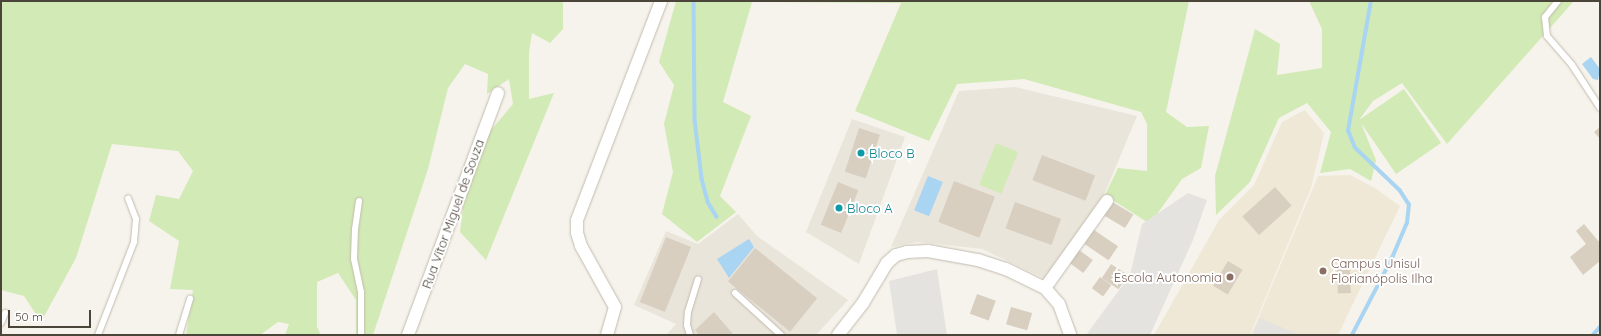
<!DOCTYPE html>
<html>
<head>
<meta charset="utf-8">
<style>
	body { margin:0 }
	#map { position:relative; width:1601px; height:336px; overflow:hidden; background:#f6f3ec; font-family:Quicksand,sans-serif }
	div>[style] { position:absolute }
	.residential>* { inset:0; background:#eae5da }
	.education>* { inset:0; background:#efe8d6 }
	.green>* { inset:0; background:#d2eab5; transform-origin:0 0 }
	.parking>* { inset:0; background:#e5e3e0 }
	.water>* { inset:0; background:#a9d4f2; transform-origin:0 0 }
	.stream>* { height:3.5px; margin:-1.75px; padding:0 1.75px; transform-origin:1.75px; border-radius:1.75px; background:#a9d4f2 }
	.building>* { inset:0; background:#d8cfc1; transform-origin:0 0 }
	.roads { filter:drop-shadow(0 0 1px #c2bbae) drop-shadow(0 0 1px #c2bbae) }
	.lane>* { height:6px; margin:-3px; padding:0 3px; transform-origin:3px; border-radius:3px; background:#fff }
	.street>* { height:12px; margin:-6px; padding:0 6px; transform-origin:6px; border-radius:6px; background:#fff }
	.dots>* { width:11px; height:11px; translate:-50% -50%; box-sizing:border-box; border:2px solid #fff; border-radius:50% }
	span { translate:-50% -50%; white-space:nowrap; text-align:center; line-height:1.15; -webkit-text-stroke:4px #fff; paint-order:stroke }
	.culture-label { font-size:13px; color:#0d838f }
	.left { translate:0 -50%; text-align:left }
	.street-label { font-size:13px; color:#4b4439 }
	.education-label { font-size:13px; color:#785e54 }
	.right { translate:-100% -50%; text-align:right }
	.frame { position:absolute; inset:0; border:2px solid #4b4439; pointer-events:none }
	.scale { position:absolute; left:8px; top:310px; width:83px; height:18px; box-sizing:border-box; border:2px solid #4b4439; border-top:0; padding-left:5px; font-size:12px; line-height:14px; white-space:nowrap; color:#4b4439; -webkit-text-stroke:3px #fff; paint-order:stroke }
</style>
</head>
<body>
<div id="map">
	<div class="residential">
		<i style="clip-path:polygon(1015px 87px,1137px 116px,1102px 200px,1046px 279px,982px 249px,917px 242px,891px 247px,959px 91px)"></i>
		<i style="clip-path:polygon(852px 119px,905px 137px,859px 264px,806px 232px)"></i>
		<i style="clip-path:polygon(738px 214px,757px 236px,848px 300px,816px 335px,666px 335px,676px 324px,634px 305px,666px 231px,698px 244px)"></i>
	</div>
	<div class="education">
		<i style="clip-path:polygon(1305px 110px,1324px 133px,1311px 188px,1250px 335px,1154px 335px,1219px 220px,1254px 185px,1282px 122px)"></i>
		<i style="clip-path:polygon(1350px 175px,1375px 188px,1400px 206px,1338px 335px,1251px 335px,1318px 176px)"></i>
	</div>
	<div class="green">
		<i style="clip-path:polygon(1px 1px,563px 1px,563px 29px,550px 43px,532px 33px,529px 52px,529px 99px,554px 93px,486px 260px,460px 232px,466px 183px,487px 135px,513px 104px,509px 79px,487px 94px,488px 74px,465px 64px,448px 88px,428px 169px,373px 335px,356px 335px,356px 300px,338px 273px,317px 282px,317px 327px,321px 335px,285px 335px,289px 324px,278px 322px,260px 335px,186px 335px,193px 290px,170px 289px,179px 241px,149px 221px,156px 195px,179px 199px,193px 171px,178px 151px,112px 144px,76px 258px,41px 322px,24px 296px,1px 290px)"></i>
		<i style="clip-path:polygon(676px 1px,1189px 1px,1166px 112px,1187px 127px,1209px 126px,1201px 168px,1182px 179px,1150px 224px,1105px 195px,1118px 168px,1147px 171px,1147px 124px,1141px 112px,1024px 79px,957px 84px,929px 141px,855px 111px,901px 3px,752px 2px,723px 102px,751px 116px,720px 196px,736px 212px,697px 242px,662px 214px,673px 172px,664px 124px,674px 85px,659px 62px)"></i>
		<i style="clip-path:polygon(1309px 1px,1574px 1px,1447px 144px,1402px 83px,1373px 101px,1359px 120px,1404px 89px,1441px 143px,1396px 174px,1361px 123px,1376px 160px,1371px 181px,1350px 169px,1320px 173px,1331px 132px,1307px 103px,1279px 118px,1250px 182px,1216px 215px,1215px 176px,1255px 29px,1280px 44px,1277px 75px,1322px 68px,1322px 29px)"></i>
		<i style="left:996px;top:143px;width:24px;height:45px;rotate:22deg"></i>
	</div>
	<div class="parking">
		<i style="clip-path:polygon(1188px 193px,1207px 200px,1193px 240px,1150px 335px,1086px 335px,1130px 275px,1142px 224px)"></i>
		<i style="clip-path:polygon(937px 269px,947px 335px,897px 335px,889px 281px)"></i>
		<i style="clip-path:polygon(1260px 318px,1300px 335px,1252px 335px)"></i>
	</div>
	<div class="water">
		<i style="clip-path:polygon(1591px 57px,1600px 69px,1598px 80px,1593px 79px,1582px 64px)"></i>
		<i style="left:928px;top:176px;width:16px;height:37px;rotate:22deg"></i>
		<i style="clip-path:polygon(749px 239px,754px 247px,729px 278px,717px 259px)"></i>
	</div>
	<div class="stream">
		<i style="left:694px;top:1px;width:119px;rotate:89.5deg"></i>
		<i style="left:695px;top:120px;width:59px;rotate:83.2deg"></i>
		<i style="left:702px;top:179px;width:24px;rotate:75deg"></i>
		<i style="left:708px;top:202px;width:17px;rotate:59deg"></i>
		<i style="left:1352px;top:335px;width:87px;rotate:-62.5deg"></i>
		<i style="left:1392px;top:258px;width:38px;rotate:-67deg"></i>
		<i style="left:1407px;top:223px;width:18px;rotate:-84deg"></i>
		<i style="left:1409px;top:205px;width:17px;rotate:-123deg"></i>
		<i style="left:1400px;top:191px;width:62px;rotate:-136.3deg"></i>
		<i style="left:1355px;top:148px;width:18px;rotate:-112deg"></i>
		<i style="left:1348px;top:131px;width:132px;rotate:-80deg"></i>
		<i style="left:1593px;top:335px;width:11px;rotate:-49deg"></i>
	</div>
	<div class="building">
		<i style="clip-path:polygon(1600px 127px,1600px 139px,1594px 132px)"></i>
		<i style="left:859px;top:128px;width:22px;height:46px;rotate:18deg"></i>
		<i style="left:1042px;top:155px;width:57px;height:27px;rotate:21deg"></i>
		<i style="left:954px;top:181px;width:44px;height:44px;rotate:21deg"></i>
		<i style="left:838px;top:182px;width:22px;height:46px;rotate:22deg"></i>
		<i style="left:1275px;top:187px;width:25px;height:44px;rotate:48deg"></i>
		<i style="left:1111px;top:201px;width:26px;height:16px;rotate:31deg"></i>
		<i style="left:1015px;top:202px;width:49px;height:28px;rotate:20deg"></i>
		<i style="clip-path:polygon(1584px 224px,1600px 243px,1600px 261px,1583px 275px,1570px 257px,1586px 244px,1576px 231px)"></i>
		<i style="left:1094px;top:230px;width:29px;height:17px;rotate:34deg"></i>
		<i style="left:666px;top:237px;width:27px;height:70px;rotate:22deg"></i>
		<i style="left:755px;top:248px;width:80px;height:43px;rotate:39deg"></i>
		<i style="left:1079px;top:250px;width:17px;height:16px;rotate:36deg"></i>
		<i style="left:1228px;top:261px;width:17px;height:29px;rotate:31deg"></i>
		<i style="left:1111px;top:264px;width:20px;height:17px;rotate:33deg"></i>
		<i style="left:1350px;top:268px;width:25px;height:13px;rotate:88deg"></i>
		<i style="left:1100px;top:277px;width:14px;height:14px;rotate:36deg"></i>
		<i style="left:977px;top:294px;width:20px;height:21px;rotate:20deg"></i>
		<i style="left:1011px;top:307px;width:22px;height:18px;rotate:16deg"></i>
		<i style="clip-path:polygon(714px 312px,734px 335px,699px 335px,695px 330px)"></i>
	</div>
	<div class="roads">
		<div class="lane">
			<i style="left:1558px;top:1px;width:21px;rotate:129deg"></i>
			<i style="left:1545px;top:17px;width:19px;rotate:84deg"></i>
			<i style="left:1547px;top:36px;width:38px;rotate:49deg"></i>
			<i style="left:1572px;top:65px;width:51px;rotate:56.9deg"></i>
			<i style="left:359px;top:201px;width:28px;rotate:98deg"></i>
			<i style="left:355px;top:229px;width:30px;rotate:92deg"></i>
			<i style="left:354px;top:259px;width:34px;rotate:78deg"></i>
			<i style="left:361px;top:292px;width:43px;rotate:90deg"></i>
			<i style="left:735px;top:293px;width:62px;rotate:42.4deg"></i>
			<i style="left:1px;top:323px;width:11px;rotate:-68deg"></i>
			<i style="left:98px;top:335px;width:100px;rotate:-68.8deg"></i>
			<i style="left:134px;top:242px;width:23px;rotate:-85deg"></i>
			<i style="left:136px;top:219px;width:22px;rotate:-111deg"></i>
			<i style="left:179px;top:335px;width:38px;rotate:-73deg"></i>
			<i style="left:690px;top:335px;width:10px;rotate:-107deg"></i>
			<i style="left:687px;top:325px;width:13px;rotate:-86deg"></i>
			<i style="left:688px;top:312px;width:34px;rotate:-73deg"></i>
		</div>
		<div class="street">
			<i style="left:1045px;top:288px;width:107px;rotate:-54.5deg"></i>
			<i style="left:408px;top:335px;width:258px;rotate:-69.6deg"></i>
			<i style="left:607px;top:335px;width:29px;rotate:-74deg"></i>
			<i style="left:615px;top:307px;width:70px;rotate:-119.1deg"></i>
			<i style="left:581px;top:246px;width:14px;rotate:-107deg"></i>
			<i style="left:577px;top:233px;width:13px;rotate:-90deg"></i>
			<i style="left:577px;top:220px;width:235px;rotate:-69deg"></i>
			<i style="left:838px;top:335px;width:41px;rotate:-52deg"></i>
			<i style="left:863px;top:303px;width:47px;rotate:-59deg"></i>
			<i style="left:887px;top:263px;width:12px;rotate:-42deg"></i>
			<i style="left:896px;top:255px;width:11px;rotate:-15deg"></i>
			<i style="left:907px;top:252px;width:21px;rotate:-3deg"></i>
			<i style="left:928px;top:251px;width:51px;rotate:10.2deg"></i>
			<i style="left:978px;top:260px;width:29px;rotate:18deg"></i>
			<i style="left:1006px;top:269px;width:43px;rotate:26deg"></i>
			<i style="left:1045px;top:288px;width:21px;rotate:49deg"></i>
			<i style="left:1059px;top:304px;width:33px;rotate:70deg"></i>
		</div>
	</div>
	<div class="dots">
		<i style="left:861px;top:153px;background:#0f9aa8"></i>
		<i style="left:839px;top:208px;background:#0f9aa8"></i>
		<i style="left:1323px;top:271px;background:#8d6e63"></i>
		<i style="left:1230px;top:277px;background:#8d6e63"></i>
	</div>
	<div class="culture-label">
		<span class="left" style="left:869px;top:153px">Bloco B</span>
		<span class="left" style="left:847px;top:208px">Bloco A</span>
	</div>
	<div class="street-label">
		<span style="left:453px;top:214px;rotate:-70deg">Rua Vítor Miguel de Souza</span>
	</div>
	<div class="education-label">
		<span class="left" style="left:1331px;top:271px">Campus Unisul<br>Florianópolis Ilha</span>
		<span class="right" style="left:1222px;top:277px">Escola Autonomia</span>
	</div>
	<div class="frame"></div>
	<div class="scale">50 m</div>
</div>
</body>
</html>
